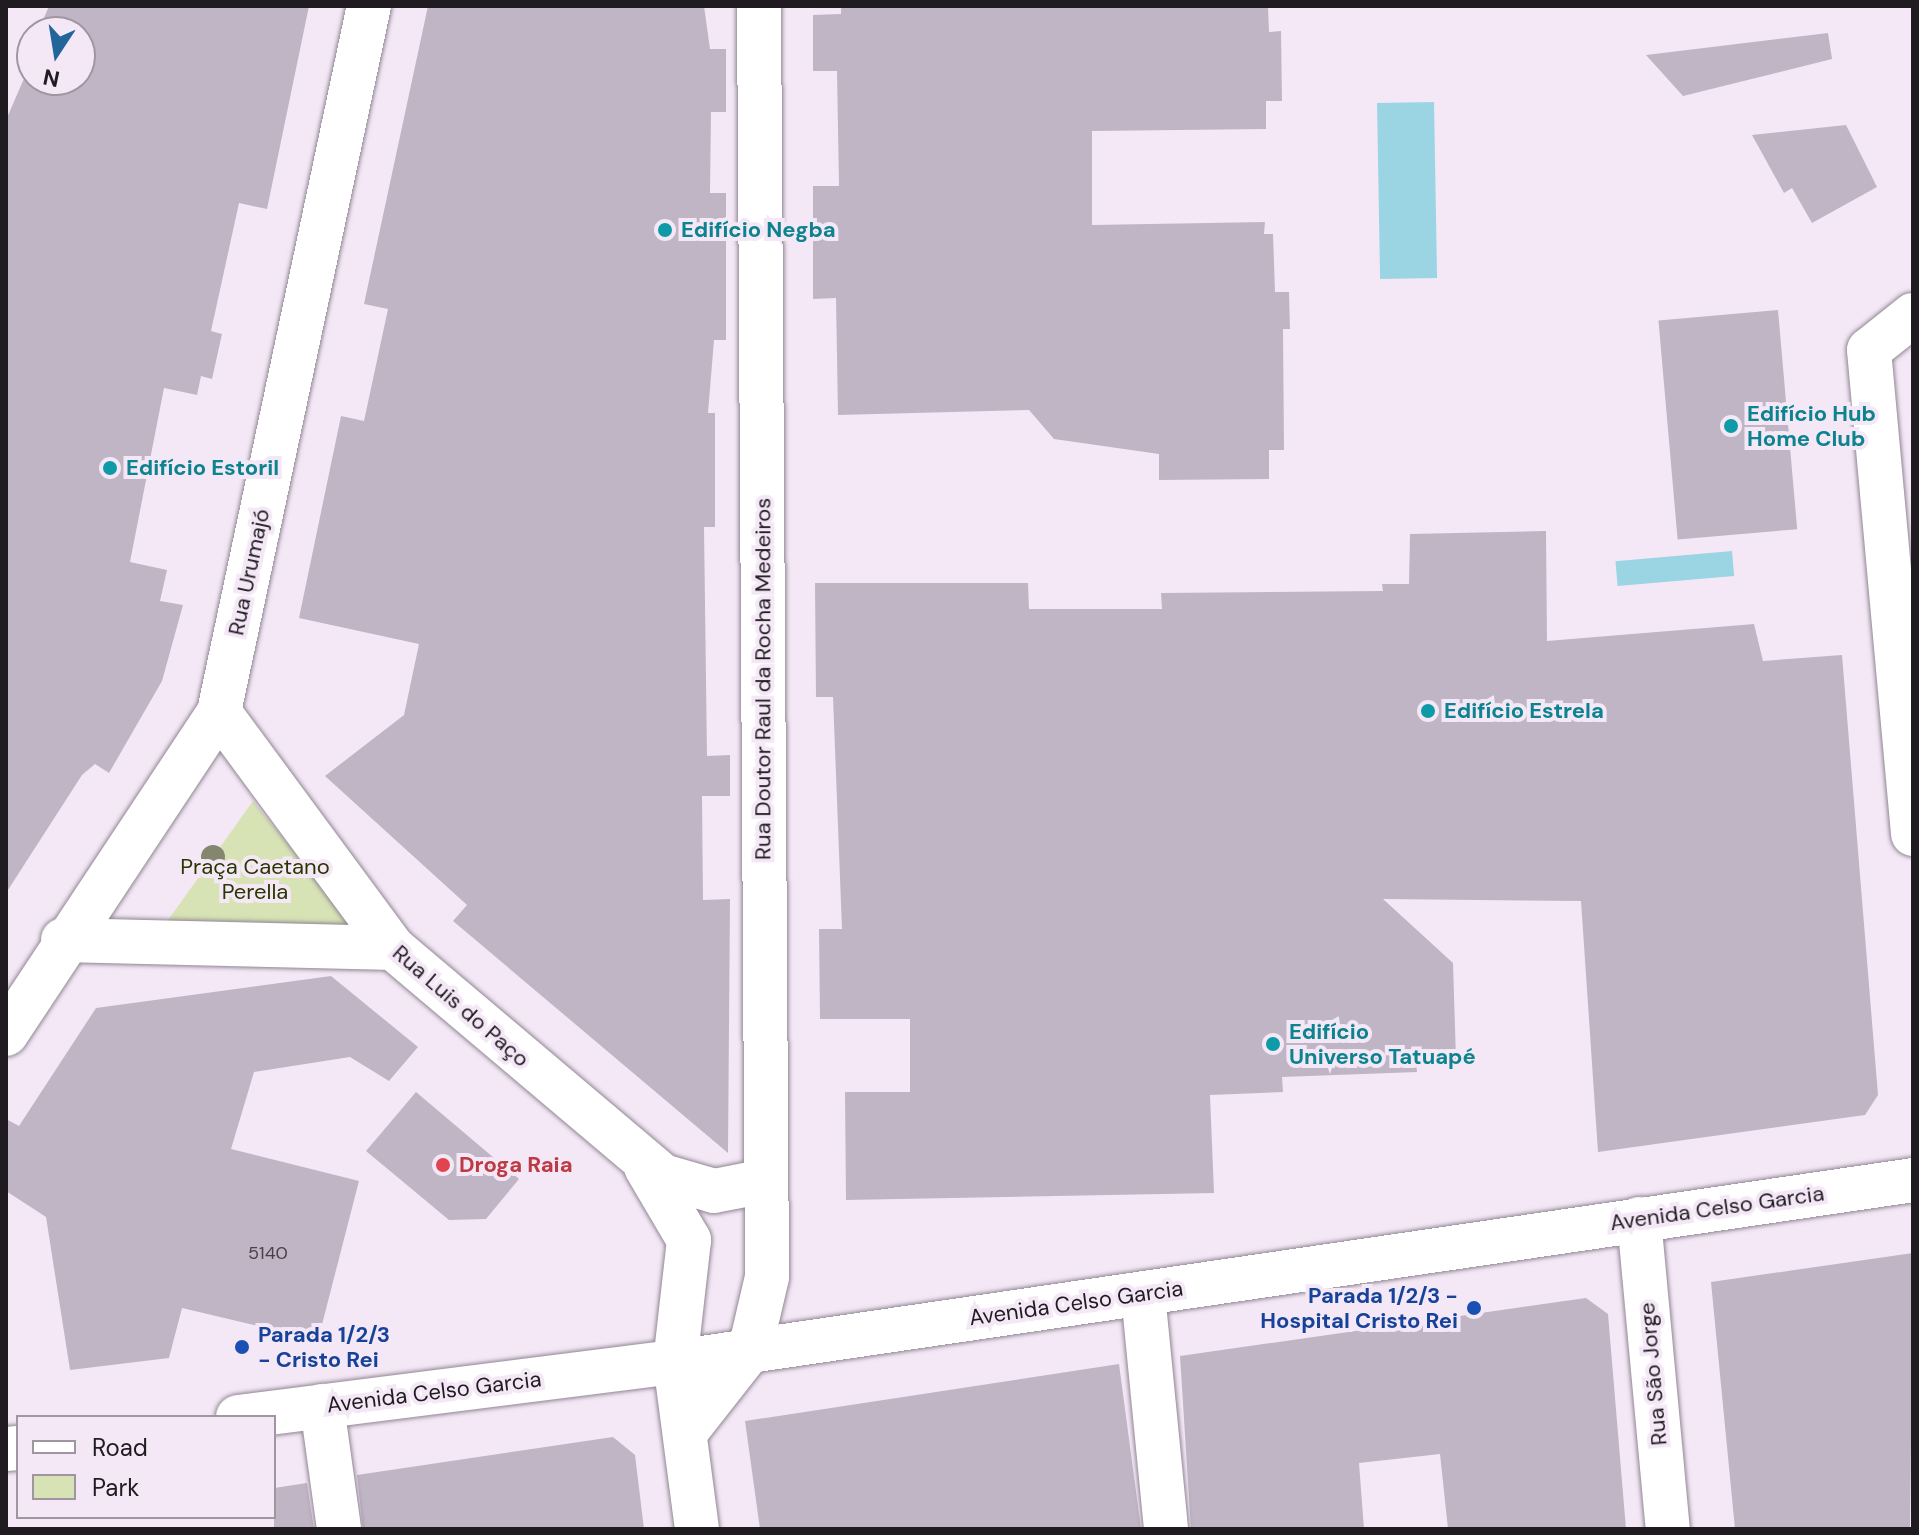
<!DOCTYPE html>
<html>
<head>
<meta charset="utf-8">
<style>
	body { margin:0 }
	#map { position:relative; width:1919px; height:1535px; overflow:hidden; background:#f4e8f7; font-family:"DM Sans",sans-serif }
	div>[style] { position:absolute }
	.green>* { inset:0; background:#d7e3b5 }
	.water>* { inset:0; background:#9bd5e3; transform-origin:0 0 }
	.building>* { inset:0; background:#bfb5c4; transform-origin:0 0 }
	.roads { filter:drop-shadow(0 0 2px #918693) drop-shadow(0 0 2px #918693) }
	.street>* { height:44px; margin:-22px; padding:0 22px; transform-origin:22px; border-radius:22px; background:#fff }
	.secondary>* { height:44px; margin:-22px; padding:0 22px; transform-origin:22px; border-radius:22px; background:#fff }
	.trees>* { width:24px; height:24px; margin:-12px; border-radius:50%; background:#85866f }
	.dots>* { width:22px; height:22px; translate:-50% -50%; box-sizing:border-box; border:4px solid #f4e8f7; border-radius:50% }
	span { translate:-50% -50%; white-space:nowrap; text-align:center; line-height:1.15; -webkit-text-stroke:8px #f4e8f7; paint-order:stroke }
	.number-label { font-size:18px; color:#474249 }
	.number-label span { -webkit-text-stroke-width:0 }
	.culture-label { font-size:22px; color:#0d838f; font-weight:700 }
	.left { translate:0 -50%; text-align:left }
	.street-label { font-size:22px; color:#1f1b20 }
	.park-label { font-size:22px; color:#2b3500 }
	.health-label { font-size:22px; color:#be3a42; font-weight:700 }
	.transit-label { font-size:22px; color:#164399; font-weight:700 }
	.right { translate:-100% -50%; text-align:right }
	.frame { position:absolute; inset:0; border:8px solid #1f1b20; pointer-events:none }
	.legend { position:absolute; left:16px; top:1415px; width:260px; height:104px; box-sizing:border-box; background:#f4e8f7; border:2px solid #9f96a1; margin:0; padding:10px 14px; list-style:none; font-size:24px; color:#1f1b20 }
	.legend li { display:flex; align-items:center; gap:16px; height:40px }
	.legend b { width:40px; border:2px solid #9f96a1 }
	.north { position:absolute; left:16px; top:16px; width:80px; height:80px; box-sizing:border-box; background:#f4e8f7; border:2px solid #9f96a1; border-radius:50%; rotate:192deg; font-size:22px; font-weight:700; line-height:32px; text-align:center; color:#1f1b20 }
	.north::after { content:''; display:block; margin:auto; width:28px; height:36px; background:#21659a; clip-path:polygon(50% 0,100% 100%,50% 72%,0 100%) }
</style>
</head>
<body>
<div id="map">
	<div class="green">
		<i style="clip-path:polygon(253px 801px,358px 931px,166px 923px)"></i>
	</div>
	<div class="water">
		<i style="left:1434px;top:102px;width:176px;height:57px;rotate:89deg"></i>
		<i style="left:1732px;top:551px;width:25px;height:117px;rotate:85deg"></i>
	</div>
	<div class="building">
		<i style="clip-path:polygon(49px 6px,309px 6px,267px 209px,239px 203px,211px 331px,222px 334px,212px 379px,201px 376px,197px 395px,164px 388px,130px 562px,167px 570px,160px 601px,183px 605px,162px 681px,109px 773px,95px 764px,82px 775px,6px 893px,6px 120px,32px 60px,32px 80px,80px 80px,80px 32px,38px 32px)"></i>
		<i style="clip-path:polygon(428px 6px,704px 6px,710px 49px,726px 49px,726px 112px,711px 112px,710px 193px,726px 193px,726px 340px,714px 340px,708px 413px,715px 413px,715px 527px,704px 527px,707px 756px,730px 755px,730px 796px,702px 796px,703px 900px,730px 899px,728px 1153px,453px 921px,467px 905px,325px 776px,404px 715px,419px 644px,299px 618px,341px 416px,364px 421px,388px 309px,364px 304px)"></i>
		<i style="clip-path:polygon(841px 6px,1268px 6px,1269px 32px,1281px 31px,1282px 101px,1266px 101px,1266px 129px,1092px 131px,1092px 225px,1265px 222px,1264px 234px,1273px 234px,1275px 292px,1289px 292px,1290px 329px,1283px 329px,1284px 450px,1269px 450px,1269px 479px,1159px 480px,1159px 454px,1054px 439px,1029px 410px,838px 415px,836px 298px,813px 299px,813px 186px,839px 186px,837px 71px,813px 71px,813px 15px,841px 14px)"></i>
		<i style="clip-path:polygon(1828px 33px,1832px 59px,1683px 96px,1646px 55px)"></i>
		<i style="clip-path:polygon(1846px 125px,1877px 187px,1812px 223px,1792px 188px,1784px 193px,1752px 135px)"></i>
		<i style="left:1778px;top:310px;width:220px;height:120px;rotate:85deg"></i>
		<i style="clip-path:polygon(1546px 531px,1547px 641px,1754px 624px,1763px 661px,1842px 655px,1878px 1095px,1865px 1115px,1598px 1152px,1581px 901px,1383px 899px,1453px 963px,1456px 1059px,1416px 1061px,1417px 1072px,1282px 1077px,1283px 1092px,1210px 1095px,1214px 1193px,846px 1200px,845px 1092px,910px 1092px,910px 1019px,820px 1019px,819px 929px,842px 929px,833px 697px,816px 697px,815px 583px,1028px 583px,1029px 609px,1162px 609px,1161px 593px,1383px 591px,1382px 584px,1409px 584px,1410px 534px)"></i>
		<i style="clip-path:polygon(331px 976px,418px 1047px,389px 1081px,350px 1057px,254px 1072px,231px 1149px,359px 1181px,318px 1340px,182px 1308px,169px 1358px,70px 1370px,46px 1217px,6px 1191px,6px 1119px,19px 1126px,96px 1008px)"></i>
		<i style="clip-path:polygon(416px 1092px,519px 1179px,486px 1219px,449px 1220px,366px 1151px)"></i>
		<i style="clip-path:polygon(1913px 1253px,1910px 1529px,1735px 1529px,1711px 1282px)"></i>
		<i style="clip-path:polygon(1586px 1298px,1608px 1314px,1626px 1529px,1448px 1529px,1440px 1454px,1359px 1463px,1364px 1529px,1191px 1529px,1180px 1356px)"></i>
		<i style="clip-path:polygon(1119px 1364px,1141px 1529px,760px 1529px,745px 1421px)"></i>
		<i style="clip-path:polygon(613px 1437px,635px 1455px,644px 1529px,363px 1529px,357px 1475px)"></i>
		<i style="clip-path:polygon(307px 1483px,314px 1529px,274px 1529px,274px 1488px)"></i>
	</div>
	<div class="roads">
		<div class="street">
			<i style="left:1913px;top:315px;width:56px;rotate:141.5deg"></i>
			<i style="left:1869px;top:350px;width:486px;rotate:84.8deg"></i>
			<i style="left:219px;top:712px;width:293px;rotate:53.6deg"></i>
			<i style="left:393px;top:948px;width:353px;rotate:40.2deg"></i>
			<i style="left:663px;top:1176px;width:53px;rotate:16.4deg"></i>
			<i style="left:714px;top:1191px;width:53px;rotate:-10.9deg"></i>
			<i style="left:63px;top:940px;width:330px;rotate:1.4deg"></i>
			<i style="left:6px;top:1034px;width:386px;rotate:-56.5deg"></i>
			<i style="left:219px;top:712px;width:722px;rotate:-78.01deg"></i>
			<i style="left:646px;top:1167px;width:85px;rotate:59.5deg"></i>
			<i style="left:689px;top:1240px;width:123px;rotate:96.5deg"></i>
			<i style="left:675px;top:1362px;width:168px;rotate:82.5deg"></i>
			<i style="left:1639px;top:1219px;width:311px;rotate:84.7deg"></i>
			<i style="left:1143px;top:1294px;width:236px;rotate:84.4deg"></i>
			<i style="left:322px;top:1406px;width:124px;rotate:82.1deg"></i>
			<i style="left:685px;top:1433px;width:105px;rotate:-51.9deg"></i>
			<i style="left:750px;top:1350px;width:75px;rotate:-76.9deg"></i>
			<i style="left:767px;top:1277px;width:1271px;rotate:-90.36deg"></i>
		</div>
		<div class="secondary">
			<i style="left:238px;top:1417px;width:440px;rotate:-7.2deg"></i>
			<i style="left:675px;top:1362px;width:1251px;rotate:-8.36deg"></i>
			<i style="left:6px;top:1449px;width:12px;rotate:-5deg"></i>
		</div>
	</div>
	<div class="trees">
		<i style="left:213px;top:857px"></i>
	</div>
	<div class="dots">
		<i style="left:665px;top:230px;background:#0f9aa8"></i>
		<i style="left:1731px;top:426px;background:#0f9aa8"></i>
		<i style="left:110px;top:468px;background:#0f9aa8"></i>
		<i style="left:1428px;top:711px;background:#0f9aa8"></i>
		<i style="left:1273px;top:1044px;background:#0f9aa8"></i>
		<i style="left:443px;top:1165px;background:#e0444e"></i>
		<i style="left:1474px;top:1308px;background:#1a4fb4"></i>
		<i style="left:242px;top:1347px;background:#1a4fb4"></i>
	</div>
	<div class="number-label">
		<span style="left:268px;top:1253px">5140</span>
	</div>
	<div class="culture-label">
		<span class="left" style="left:681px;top:230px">Edifício Negba</span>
		<span class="left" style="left:1747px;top:426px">Edifício Hub<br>Home Club</span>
		<span class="left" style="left:126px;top:468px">Edifício Estoril</span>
		<span class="left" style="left:1444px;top:711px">Edifício Estrela</span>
		<span class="left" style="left:1289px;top:1044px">Edifício<br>Universo Tatuapé</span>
	</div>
	<div class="street-label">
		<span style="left:249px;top:572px;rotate:-78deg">Rua Urumajó</span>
		<span style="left:763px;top:679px;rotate:-90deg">Rua Doutor Raul da Rocha Medeiros</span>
		<span style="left:461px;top:1006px;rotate:41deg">Rua Luis do Paço</span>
		<span style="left:1717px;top:1208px;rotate:-8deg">Avenida Celso Garcia</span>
		<span style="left:1076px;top:1303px;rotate:-8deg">Avenida Celso Garcia</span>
		<span style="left:1653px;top:1374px;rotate:-95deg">Rua São Jorge</span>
		<span style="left:434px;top:1392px;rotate:-7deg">Avenida Celso Garcia</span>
	</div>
	<div class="park-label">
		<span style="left:255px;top:879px">Praça Caetano<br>Perella</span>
	</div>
	<div class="health-label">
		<span class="left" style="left:459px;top:1165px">Droga Raia</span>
	</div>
	<div class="transit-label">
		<span class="right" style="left:1458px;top:1308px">Parada 1/2/3 -<br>Hospital Cristo Rei</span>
		<span class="left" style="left:258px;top:1347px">Parada 1/2/3<br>- Cristo Rei</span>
	</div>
	<div class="frame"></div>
	<ul class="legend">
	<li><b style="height:10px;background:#fff"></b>Road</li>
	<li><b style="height:22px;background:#d7e3b5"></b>Park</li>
	</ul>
	<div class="north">N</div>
</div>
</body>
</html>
